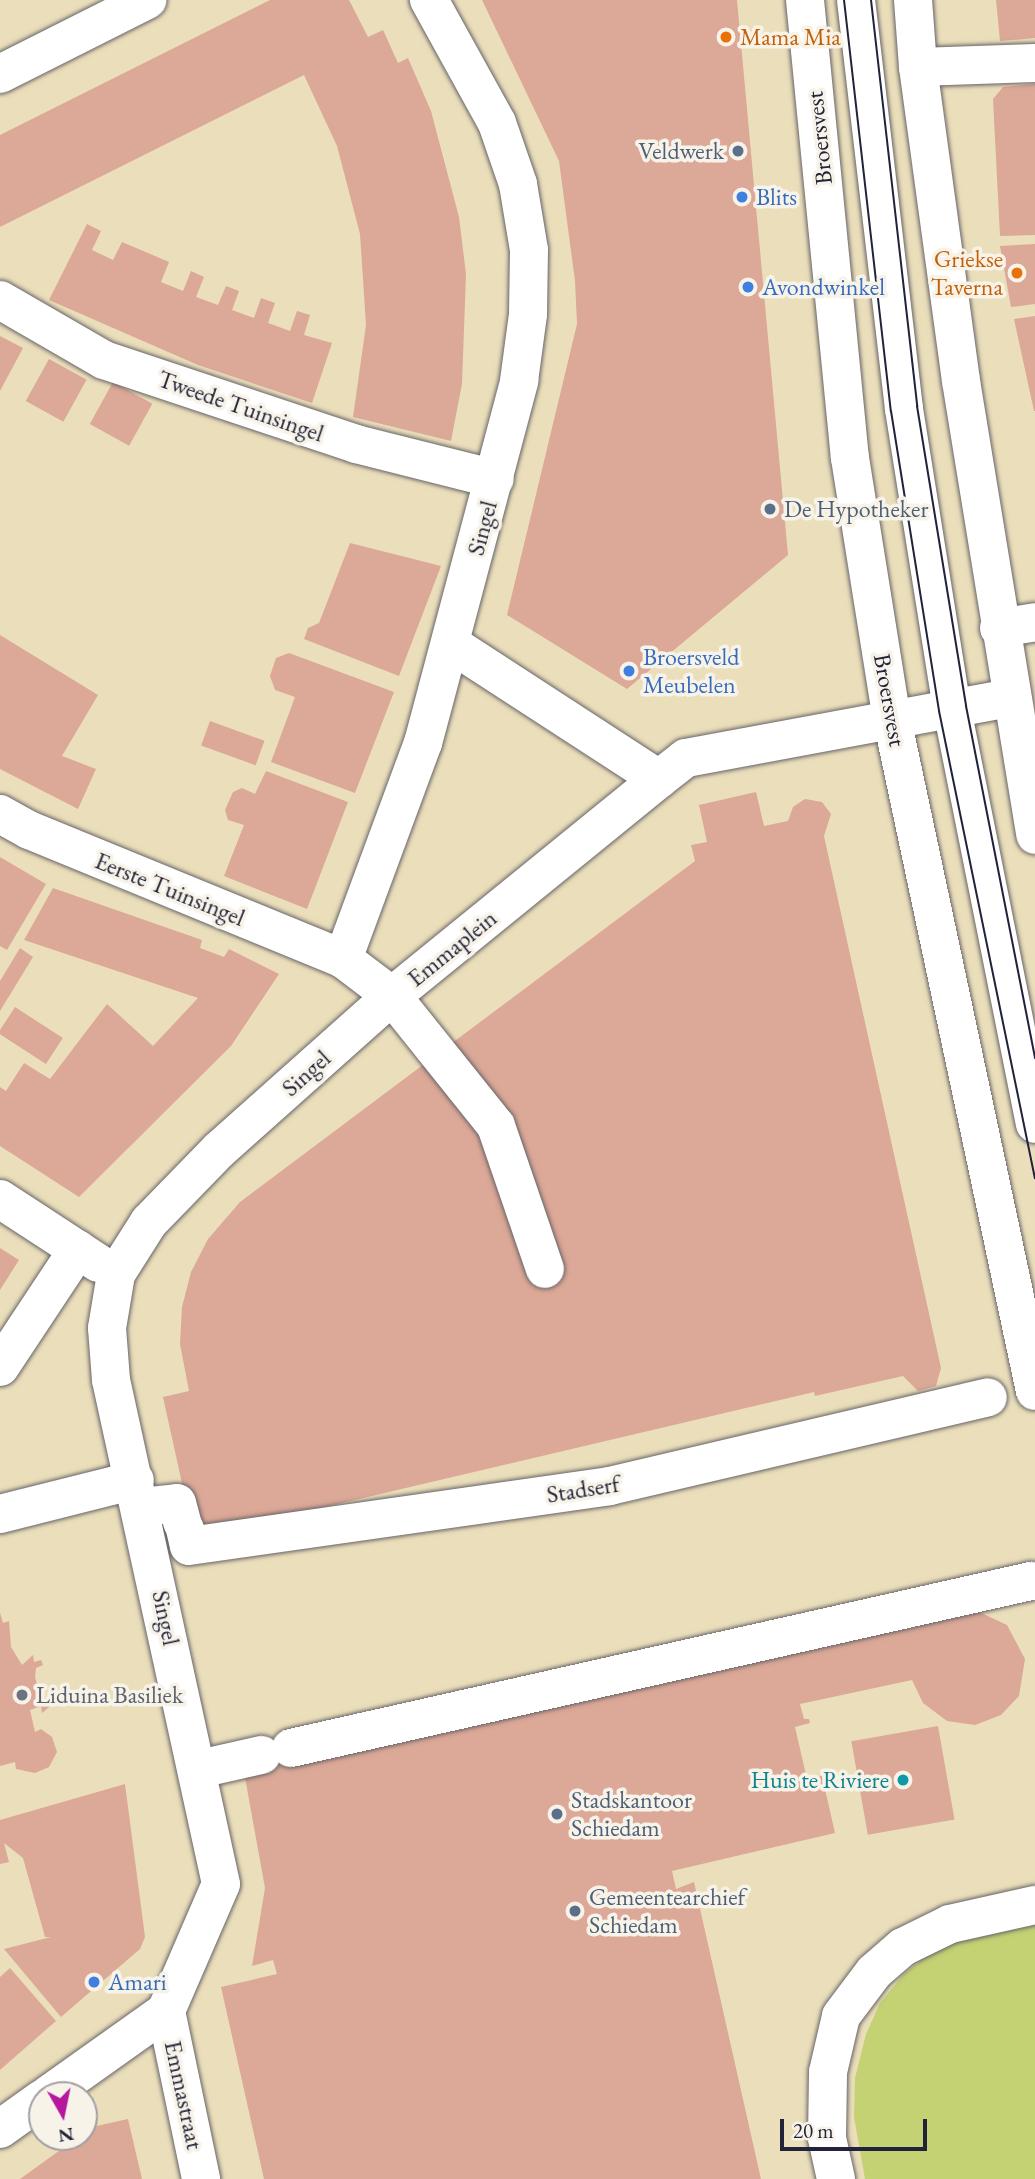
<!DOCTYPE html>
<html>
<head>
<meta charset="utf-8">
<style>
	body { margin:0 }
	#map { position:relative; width:1035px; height:2179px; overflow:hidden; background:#ebdfbb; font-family:"EB Garamond",serif }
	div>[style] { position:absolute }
	.green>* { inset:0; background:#c4d274 }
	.building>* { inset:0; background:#dca897; transform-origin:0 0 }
	.roads { filter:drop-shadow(0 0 2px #686468) drop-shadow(0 0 2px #686468) }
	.minor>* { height:38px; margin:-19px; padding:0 19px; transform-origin:19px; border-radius:19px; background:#fff }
	.major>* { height:38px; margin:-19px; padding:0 19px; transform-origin:19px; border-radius:19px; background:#fff }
	.tram>* { height:2px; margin:-1px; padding:0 1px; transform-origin:1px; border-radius:1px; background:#22223b }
	.dots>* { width:19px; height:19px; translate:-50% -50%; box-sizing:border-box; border:4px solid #f7f3e8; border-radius:50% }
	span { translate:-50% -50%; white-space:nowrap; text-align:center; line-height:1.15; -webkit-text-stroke:7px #f7f3e8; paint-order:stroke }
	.food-label { font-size:24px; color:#c56008 }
	.left { translate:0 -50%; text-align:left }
	.right { translate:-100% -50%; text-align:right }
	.street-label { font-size:24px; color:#22223b }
	.service-label { font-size:24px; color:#4e5e75 }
	.shop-label { font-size:24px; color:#366cbe }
	.worship-label { font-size:24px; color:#5b616d }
	.culture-label { font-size:24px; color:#0d838f }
	.north { position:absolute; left:28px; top:2081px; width:70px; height:70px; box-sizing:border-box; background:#f7f3e8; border:2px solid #a29fa3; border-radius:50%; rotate:171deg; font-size:19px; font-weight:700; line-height:28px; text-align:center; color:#22223b }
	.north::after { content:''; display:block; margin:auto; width:24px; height:32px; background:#b5179e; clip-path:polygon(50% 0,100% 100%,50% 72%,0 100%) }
	.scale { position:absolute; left:780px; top:2119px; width:147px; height:32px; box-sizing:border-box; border:4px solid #22223b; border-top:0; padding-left:9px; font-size:21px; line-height:24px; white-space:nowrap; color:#22223b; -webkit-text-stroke:5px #f7f3e8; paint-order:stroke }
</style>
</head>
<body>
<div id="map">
	<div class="green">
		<i style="clip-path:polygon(1035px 1919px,1035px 2179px,865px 2179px,854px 2117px,855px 2078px,866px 2034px,880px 2003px,904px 1974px,940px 1945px)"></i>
	</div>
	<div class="building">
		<i style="clip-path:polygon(270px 0,349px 0,368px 37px,383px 30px,398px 63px,408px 58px,431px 111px,459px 217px,466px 274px,462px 384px,451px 441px,353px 417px,366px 325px,360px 234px,337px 146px,304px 75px,0 227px,0 135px)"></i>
		<i style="clip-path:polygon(482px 0,737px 0,788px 555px,627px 689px,507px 615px,577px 324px,575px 281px,559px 161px)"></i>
		<i style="clip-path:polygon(996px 0,1035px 0,1035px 38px,1000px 41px)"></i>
		<i style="clip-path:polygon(1035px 84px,1035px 235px,1000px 236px,993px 99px,1003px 87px)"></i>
		<i style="clip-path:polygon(87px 224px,101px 231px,92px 250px,113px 260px,122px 242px,169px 262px,161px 282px,183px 291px,191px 271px,204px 277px,196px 297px,218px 305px,226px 286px,239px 291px,232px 310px,254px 318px,261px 298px,275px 303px,268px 323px,290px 331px,297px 311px,310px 315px,304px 335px,332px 343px,312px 403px,198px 365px,49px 300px)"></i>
		<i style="clip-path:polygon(1035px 244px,1035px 304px,1011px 307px,1000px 246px)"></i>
		<i style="clip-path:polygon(1035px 316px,1035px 411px,1034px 411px,1014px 319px)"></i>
		<i style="clip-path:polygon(0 336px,23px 348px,0 391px)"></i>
		<i style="left:49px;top:359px;width:43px;height:48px;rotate:29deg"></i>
		<i style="left:113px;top:382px;width:45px;height:48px;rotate:29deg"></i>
		<i style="clip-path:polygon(350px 543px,441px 566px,399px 676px,304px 639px,308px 628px,319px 623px)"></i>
		<i style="clip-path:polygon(0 635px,98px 695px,62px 756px,96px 769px,78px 809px,0 769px)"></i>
		<i style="clip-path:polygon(289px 653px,394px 692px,355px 793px,271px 762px,295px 697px,275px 690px,270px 676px,276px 658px)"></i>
		<i style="left:210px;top:721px;width:58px;height:26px;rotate:20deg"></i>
		<i style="clip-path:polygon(266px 771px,348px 802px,307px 909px,224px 876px,244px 825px,228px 820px,225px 810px,233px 792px,242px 788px,255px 794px)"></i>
		<i style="clip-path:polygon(756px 792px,764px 826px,788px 821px,793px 807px,805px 799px,822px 802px,831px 814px,824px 836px,941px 1368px,936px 1386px,918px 1391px,903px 1376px,815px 1396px,814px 1392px,194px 1538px,163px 1397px,189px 1391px,180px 1344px,182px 1307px,191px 1272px,208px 1239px,240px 1202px,695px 861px,691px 845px,707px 842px,699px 805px)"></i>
		<i style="clip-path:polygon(0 857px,46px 884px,7px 950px,0 946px)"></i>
		<i style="clip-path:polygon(53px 888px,202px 940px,200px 948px,224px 957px,229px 949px,279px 974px,231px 1046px,79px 1197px,0 1146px,0 1087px,6px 1091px,24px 1063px,50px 1079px,107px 1004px,153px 1046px,198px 998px,24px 940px)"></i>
		<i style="clip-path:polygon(20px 948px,33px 957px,0 1011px,0 981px)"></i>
		<i style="left:15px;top:1007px;width:57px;height:31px;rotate:33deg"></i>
		<i style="clip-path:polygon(0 1248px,19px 1260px,0 1290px)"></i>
		<i style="clip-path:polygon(977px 1611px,1007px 1625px,1025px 1659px,1019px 1696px,1001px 1715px,975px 1725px,947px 1721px,923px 1703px,912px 1680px,800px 1704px,804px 1719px,809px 1719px,810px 1723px,795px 1727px,807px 1779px,822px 1776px,835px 1833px,672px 1871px,676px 1889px,694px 1882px,761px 2179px,264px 2179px,221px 1987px,277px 1974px,273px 1960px,252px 1966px,265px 1888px,244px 1772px,956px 1612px)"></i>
		<i style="clip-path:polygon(0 1613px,3px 1623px,9px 1621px,11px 1647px,22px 1665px,33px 1655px,34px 1662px,41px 1660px,43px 1665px,36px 1668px,35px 1677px,39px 1692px,45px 1699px,52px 1697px,54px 1703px,42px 1713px,41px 1706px,30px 1710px,35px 1732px,41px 1729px,52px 1737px,57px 1752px,49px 1767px,35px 1773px,16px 1769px,15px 1762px,0 1766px)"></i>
		<i style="left:938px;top:1726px;width:95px;height:88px;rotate:80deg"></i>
		<i style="clip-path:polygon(125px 1784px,145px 1937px,140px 1949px,61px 2017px,4px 1949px,51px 1937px,45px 1937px,23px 1858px,4px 1843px,9px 1862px,0 1864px,0 1820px)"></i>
		<i style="clip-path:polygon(10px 1968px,56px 2021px,0 2070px,0 1977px)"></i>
		<i style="clip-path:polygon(128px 2119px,142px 2179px,20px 2179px,92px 2127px)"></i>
	</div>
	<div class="roads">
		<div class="minor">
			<i style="left:856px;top:0;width:412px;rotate:83.3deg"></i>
			<i style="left:904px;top:409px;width:304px;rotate:80.9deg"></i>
			<i style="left:952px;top:709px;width:423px;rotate:78.7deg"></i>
			<i style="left:918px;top:67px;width:117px;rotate:-2deg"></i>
			<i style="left:0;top:74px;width:165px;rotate:-26.7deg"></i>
			<i style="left:0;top:300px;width:120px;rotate:30deg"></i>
			<i style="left:104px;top:360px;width:266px;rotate:18.4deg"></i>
			<i style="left:356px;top:444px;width:143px;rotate:14.1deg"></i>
			<i style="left:999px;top:628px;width:36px;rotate:-9deg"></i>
			<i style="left:451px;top:644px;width:248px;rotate:33deg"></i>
			<i style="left:659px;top:779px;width:344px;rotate:140.9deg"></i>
			<i style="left:392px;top:996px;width:166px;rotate:51.3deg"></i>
			<i style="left:496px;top:1126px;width:151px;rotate:71.1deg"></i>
			<i style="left:659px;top:779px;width:34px;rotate:-38deg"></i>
			<i style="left:686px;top:758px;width:330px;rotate:-10.5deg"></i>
			<i style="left:0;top:814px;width:33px;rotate:29deg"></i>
			<i style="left:29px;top:830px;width:339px;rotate:22.3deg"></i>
			<i style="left:0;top:1199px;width:117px;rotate:33.1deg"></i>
			<i style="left:0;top:1367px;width:141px;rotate:-56.5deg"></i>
			<i style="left:141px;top:1507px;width:36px;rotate:-6deg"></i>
			<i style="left:177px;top:1503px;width:20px;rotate:75deg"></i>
			<i style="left:0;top:1514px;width:139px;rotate:-14.1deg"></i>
			<i style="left:185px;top:1529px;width:17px;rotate:77deg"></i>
			<i style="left:189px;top:1546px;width:425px;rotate:-8.1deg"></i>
			<i style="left:610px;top:1486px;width:388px;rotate:-13.2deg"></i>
			<i style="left:291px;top:1748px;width:759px;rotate:-12.72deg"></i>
			<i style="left:199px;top:1769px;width:64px;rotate:-12.7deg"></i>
			<i style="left:166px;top:2011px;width:172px;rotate:78.2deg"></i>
			<i style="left:48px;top:2095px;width:145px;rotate:-35.4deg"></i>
			<i style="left:166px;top:2011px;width:138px;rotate:-66.6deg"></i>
			<i style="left:221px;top:1884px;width:516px;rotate:-102.31deg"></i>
			<i style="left:111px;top:1380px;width:52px;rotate:-94.4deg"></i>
			<i style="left:107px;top:1328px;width:55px;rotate:-80.5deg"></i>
			<i style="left:116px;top:1274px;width:62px;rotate:-57.6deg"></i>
			<i style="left:149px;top:1222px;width:100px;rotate:-45.8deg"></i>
			<i style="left:219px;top:1150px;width:232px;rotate:-41.7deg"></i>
			<i style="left:392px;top:996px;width:61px;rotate:-142.9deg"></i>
			<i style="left:343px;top:959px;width:230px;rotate:-69.7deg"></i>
			<i style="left:423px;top:743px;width:375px;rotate:-75.1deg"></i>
			<i style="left:519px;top:381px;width:68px;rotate:-82.3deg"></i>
			<i style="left:528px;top:314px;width:64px;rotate:-89.1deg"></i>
			<i style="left:529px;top:250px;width:67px;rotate:-99.5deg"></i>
			<i style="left:518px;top:184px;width:65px;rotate:-109deg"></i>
			<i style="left:497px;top:123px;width:141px;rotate:-118.9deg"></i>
			<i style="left:0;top:2129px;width:52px;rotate:-35.5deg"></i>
			<i style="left:836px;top:2179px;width:42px;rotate:-102.4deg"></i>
			<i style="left:827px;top:2138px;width:66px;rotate:-89.1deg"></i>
			<i style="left:828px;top:2072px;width:57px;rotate:-76.9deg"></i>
			<i style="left:841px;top:2016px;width:55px;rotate:-53.1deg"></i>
			<i style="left:874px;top:1972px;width:38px;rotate:-41deg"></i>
			<i style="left:903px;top:1947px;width:52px;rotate:-26.1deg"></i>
			<i style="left:950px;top:1924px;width:87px;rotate:-12.6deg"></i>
		</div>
		<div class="major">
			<i style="left:805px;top:0;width:460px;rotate:84.4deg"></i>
			<i style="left:850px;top:458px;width:264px;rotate:80.9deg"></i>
			<i style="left:892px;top:719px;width:687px;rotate:77.99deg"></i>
			<i style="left:913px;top:0;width:67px;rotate:85.7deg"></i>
			<i style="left:918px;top:67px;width:317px;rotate:82.2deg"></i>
			<i style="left:961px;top:381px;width:460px;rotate:80.7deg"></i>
		</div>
	</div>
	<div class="tram">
		<i style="left:844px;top:0;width:414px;rotate:83.5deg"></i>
		<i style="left:891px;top:411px;width:304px;rotate:80.9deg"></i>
		<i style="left:939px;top:711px;width:477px;rotate:78.4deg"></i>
		<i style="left:871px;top:0;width:409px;rotate:83.5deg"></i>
		<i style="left:917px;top:406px;width:304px;rotate:80.7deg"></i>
		<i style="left:966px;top:706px;width:359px;rotate:78.9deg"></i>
	</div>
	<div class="dots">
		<i style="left:726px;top:37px;background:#e8710a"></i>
		<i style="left:738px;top:151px;background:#5c6f8a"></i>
		<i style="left:742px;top:197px;background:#3f7fe0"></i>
		<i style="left:1017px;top:273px;background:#e8710a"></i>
		<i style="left:748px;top:287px;background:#3f7fe0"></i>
		<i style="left:770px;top:509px;background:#5c6f8a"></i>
		<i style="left:629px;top:671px;background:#3f7fe0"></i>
		<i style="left:22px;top:1695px;background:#6b7280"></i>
		<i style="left:903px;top:1780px;background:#0f9aa8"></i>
		<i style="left:557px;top:1814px;background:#5c6f8a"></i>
		<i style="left:575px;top:1911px;background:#5c6f8a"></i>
		<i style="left:94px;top:1982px;background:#3f7fe0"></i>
	</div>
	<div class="food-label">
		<span class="left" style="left:740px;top:37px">Mama Mia</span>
		<span class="right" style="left:1003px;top:273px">Griekse<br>Taverna</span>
	</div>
	<div class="street-label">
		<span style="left:819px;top:138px;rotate:-96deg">Broersvest</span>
		<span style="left:241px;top:406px;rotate:19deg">Tweede Tuinsingel</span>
		<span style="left:482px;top:528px;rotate:-75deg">Singel</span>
		<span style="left:890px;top:700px;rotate:80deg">Broersvest</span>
		<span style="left:170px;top:889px;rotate:22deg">Eerste Tuinsingel</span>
		<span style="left:452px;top:948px;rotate:-39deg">Emmaplein</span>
		<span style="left:306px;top:1073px;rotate:-42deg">Singel</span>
		<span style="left:583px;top:1489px;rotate:-9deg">Stadserf</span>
		<span style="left:166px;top:1618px;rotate:78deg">Singel</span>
		<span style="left:184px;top:2095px;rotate:78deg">Emmastraat</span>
	</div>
	<div class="service-label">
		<span class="right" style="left:724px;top:151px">Veldwerk</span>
		<span class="left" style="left:784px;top:509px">De Hypotheker</span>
		<span class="left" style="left:571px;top:1814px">Stadskantoor<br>Schiedam</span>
		<span class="left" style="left:589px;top:1911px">Gemeentearchief<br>Schiedam</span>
	</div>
	<div class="shop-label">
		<span class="left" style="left:756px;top:197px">Blits</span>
		<span class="left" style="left:762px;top:287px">Avondwinkel</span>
		<span class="left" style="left:643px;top:671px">Broersveld<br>Meubelen</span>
		<span class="left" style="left:108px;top:1982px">Amari</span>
	</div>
	<div class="worship-label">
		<span class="left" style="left:36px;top:1695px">Liduina Basiliek</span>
	</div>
	<div class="culture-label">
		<span class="right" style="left:889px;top:1780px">Huis te Riviere</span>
	</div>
	<div class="north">N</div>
	<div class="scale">20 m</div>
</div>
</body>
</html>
